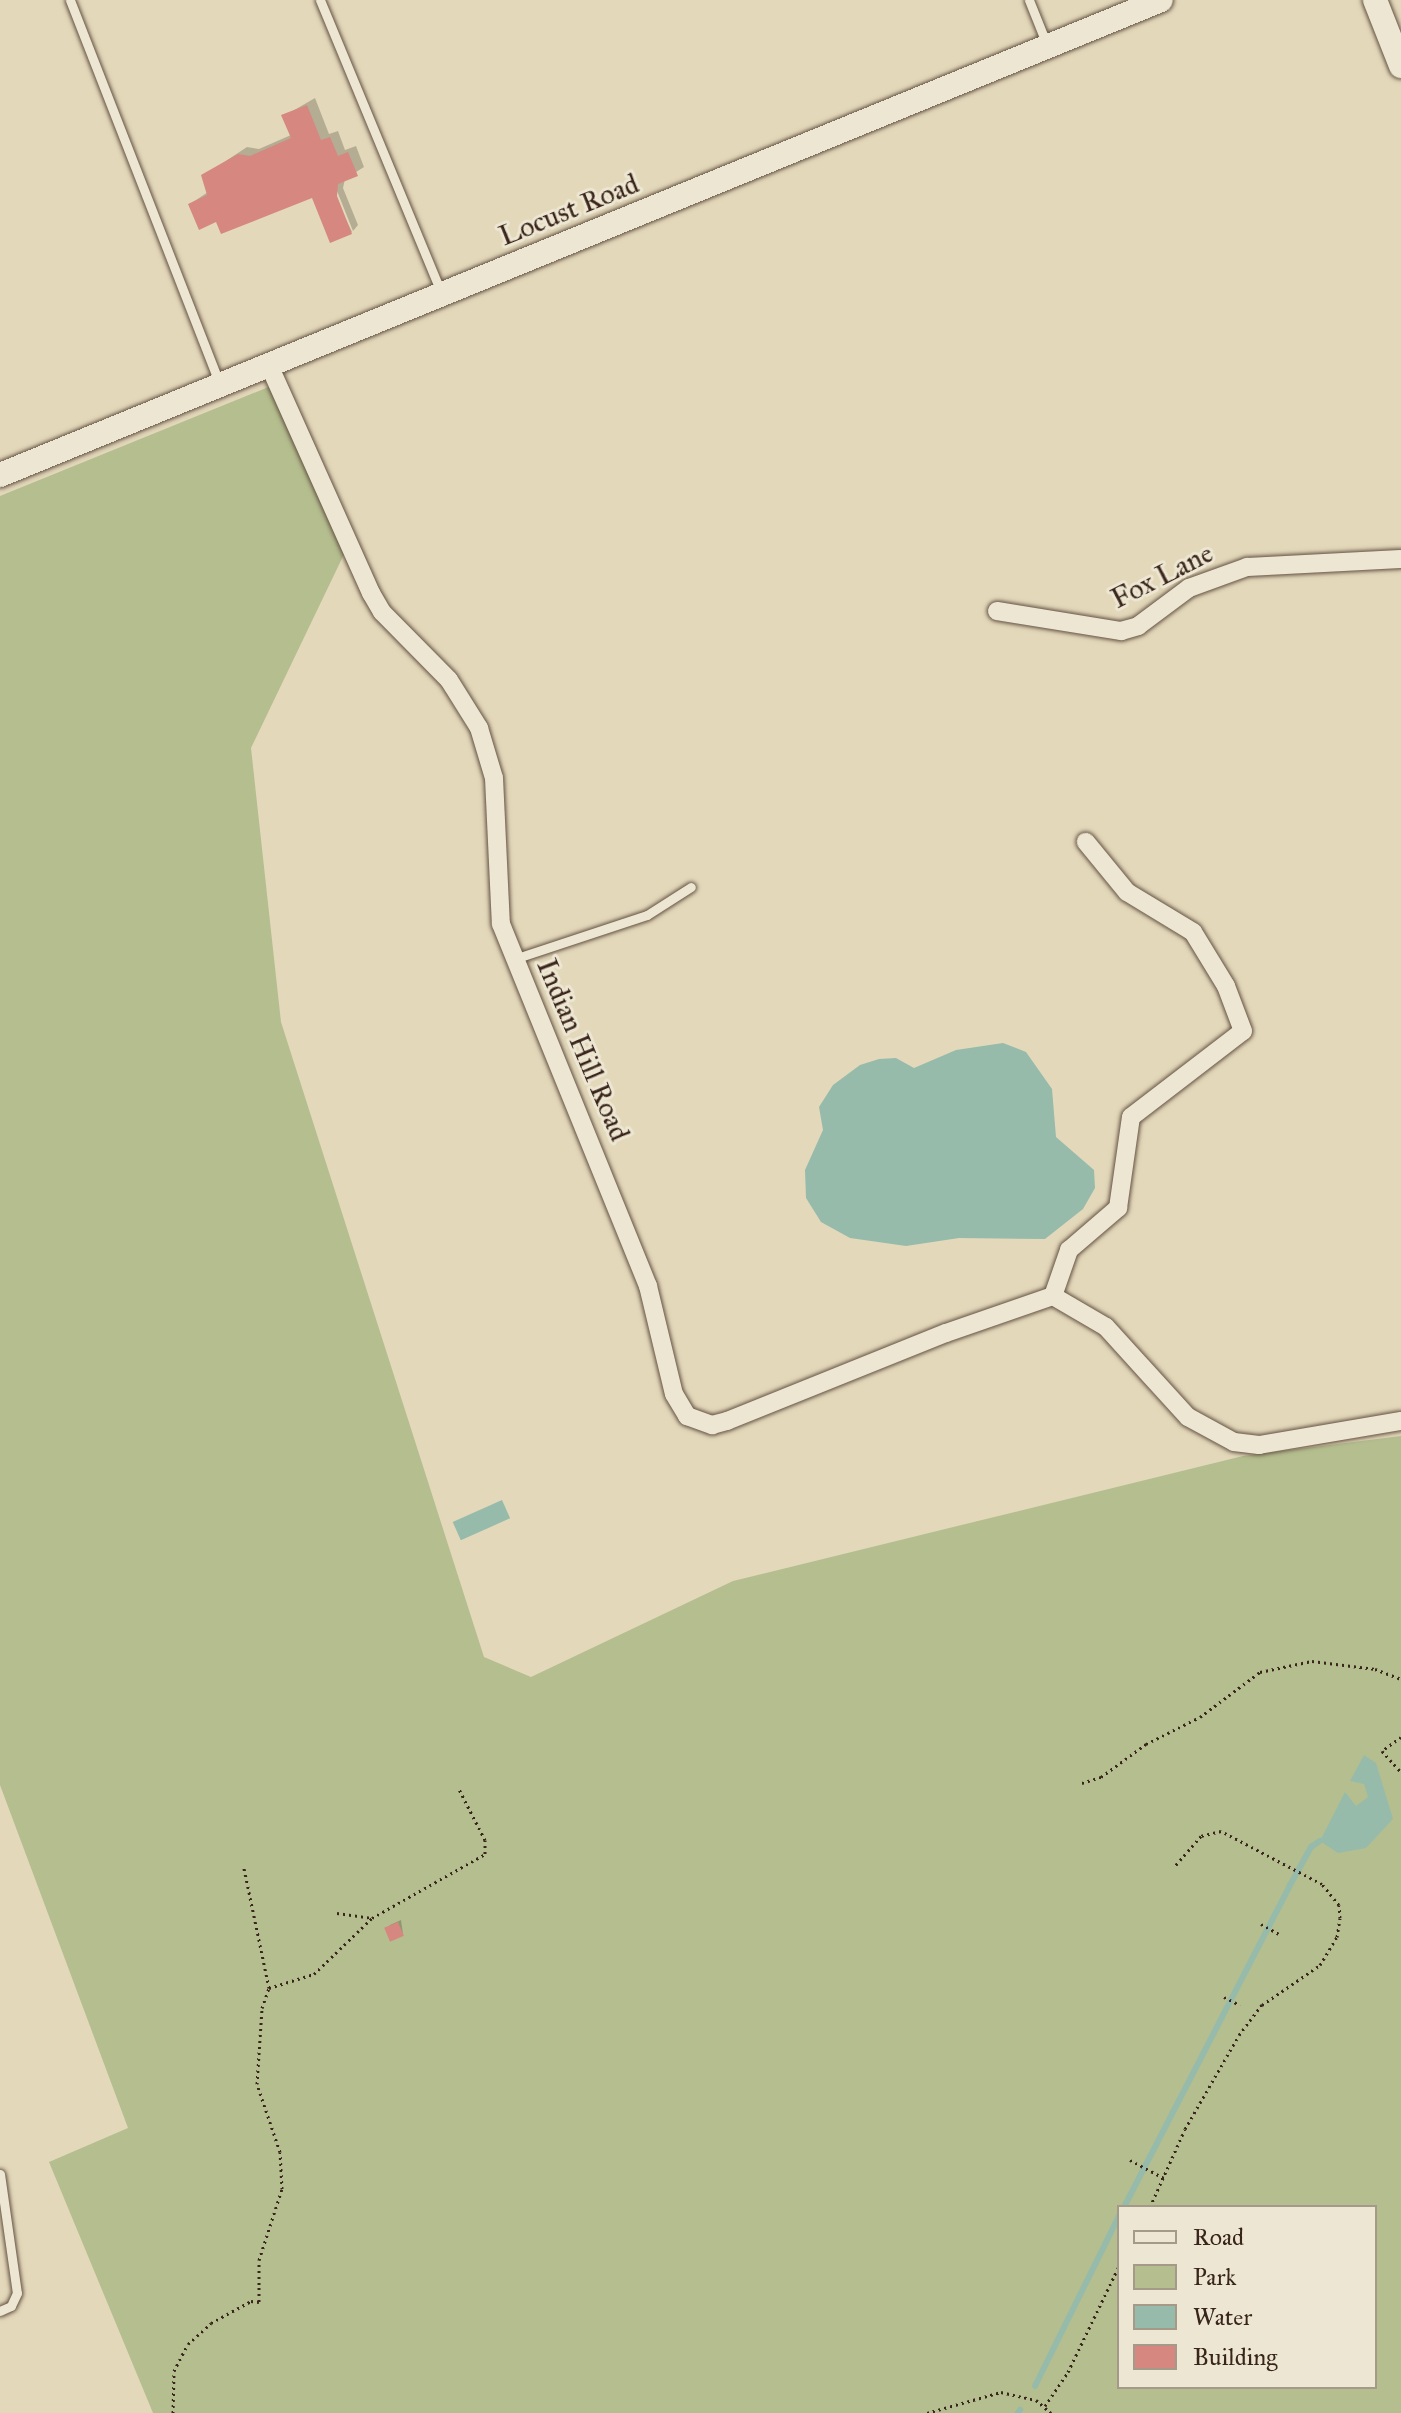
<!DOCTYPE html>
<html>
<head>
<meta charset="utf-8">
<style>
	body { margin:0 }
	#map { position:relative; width:1401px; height:2413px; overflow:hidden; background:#e3d8ba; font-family:"IM FELL Great Primer",serif }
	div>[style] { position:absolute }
	.green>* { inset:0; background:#b5be8f }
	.water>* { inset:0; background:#96bbab; transform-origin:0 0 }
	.shadow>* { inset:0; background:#0003 }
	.stream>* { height:6px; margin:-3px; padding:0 3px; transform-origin:3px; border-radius:3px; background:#96bbab }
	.building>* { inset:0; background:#d58780; transform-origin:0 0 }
	.path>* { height:3px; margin-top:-1.5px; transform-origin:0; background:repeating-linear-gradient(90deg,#39251b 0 2px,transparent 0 6px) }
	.roads { filter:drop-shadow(0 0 2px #645243) drop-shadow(0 0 2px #645243) }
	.service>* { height:9px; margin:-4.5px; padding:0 4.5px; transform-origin:4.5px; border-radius:4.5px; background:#ede6d2 }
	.minor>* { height:18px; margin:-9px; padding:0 9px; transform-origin:9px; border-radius:9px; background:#ede6d2 }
	.tertiary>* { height:24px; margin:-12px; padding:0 12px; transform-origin:12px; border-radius:12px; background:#ede6d2 }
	span { translate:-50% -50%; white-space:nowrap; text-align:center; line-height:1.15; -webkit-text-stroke:6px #ede6d2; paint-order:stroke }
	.street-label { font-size:28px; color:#39251b }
	.legend { position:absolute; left:1117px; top:2205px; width:260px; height:184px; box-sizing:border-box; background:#ede6d2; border:2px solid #a59989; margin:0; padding:10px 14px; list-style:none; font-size:24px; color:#39251b }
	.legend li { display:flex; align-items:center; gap:16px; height:40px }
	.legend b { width:40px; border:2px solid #a59989 }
</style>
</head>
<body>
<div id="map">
	<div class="green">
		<i style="clip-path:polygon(evenodd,271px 386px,347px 548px,251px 748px,281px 1022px,484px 1657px,531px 1677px,733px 1581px,1243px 1456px,1401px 1436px,1401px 2413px,153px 2413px,49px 2162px,128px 2128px,0 1785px,0 496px,271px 386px,1119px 2207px,1375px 2207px,1375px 2387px,1119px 2387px,1119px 2207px)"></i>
	</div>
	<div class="water">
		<i style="clip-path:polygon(1003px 1043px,1026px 1052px,1052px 1089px,1056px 1137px,1094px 1170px,1095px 1188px,1083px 1209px,1045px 1239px,959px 1238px,906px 1246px,850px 1238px,821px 1222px,806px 1198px,805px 1170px,823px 1130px,819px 1107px,833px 1085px,860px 1065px,879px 1059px,896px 1058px,914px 1068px,956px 1050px)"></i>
		<i style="left:502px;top:1500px;width:20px;height:54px;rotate:66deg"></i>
		<i style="clip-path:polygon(1364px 1755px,1376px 1763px,1393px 1819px,1366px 1848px,1338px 1853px,1320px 1841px,1345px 1792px,1356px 1806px,1368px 1797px,1364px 1784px,1350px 1781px)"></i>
	</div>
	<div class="shadow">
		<i style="clip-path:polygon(315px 98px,329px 134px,338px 131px,345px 150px,356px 146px,364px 167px,345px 179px,343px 188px,358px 225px,353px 231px,335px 186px,331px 188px,352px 232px,331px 241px,313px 196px,222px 231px,217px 220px,200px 227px,190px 204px,208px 192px,203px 176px,247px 147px,259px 149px,291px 135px,284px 116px)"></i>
		<i style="clip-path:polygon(401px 1920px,403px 1934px,387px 1929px,390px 1925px)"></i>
	</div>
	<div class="stream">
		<i style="left:1124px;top:2207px;width:360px;rotate:-62.7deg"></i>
		<i style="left:1289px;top:1887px;width:46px;rotate:-61.2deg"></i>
		<i style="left:1311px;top:1847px;width:11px;rotate:-34deg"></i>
		<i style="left:1035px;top:2386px;width:190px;rotate:-63.7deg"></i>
		<i style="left:1018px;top:2413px;width:4px;rotate:-56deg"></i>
	</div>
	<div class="building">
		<i style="clip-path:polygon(307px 105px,321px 140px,330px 137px,338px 156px,348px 152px,358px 176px,338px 184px,337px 196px,352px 234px,330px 243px,312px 198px,221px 234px,216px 222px,199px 230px,188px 204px,207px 195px,201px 175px,238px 154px,250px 156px,291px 138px,281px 115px)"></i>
		<i style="left:398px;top:1922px;width:15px;height:15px;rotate:67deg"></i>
	</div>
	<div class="path">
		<i style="left:1401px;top:1737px;width:24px;rotate:144deg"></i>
		<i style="left:1382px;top:1751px;width:28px;rotate:48deg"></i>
		<i style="left:1082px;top:1783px;width:20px;rotate:-18deg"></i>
		<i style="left:1101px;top:1777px;width:56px;rotate:-36.3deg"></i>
		<i style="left:1146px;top:1744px;width:60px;rotate:-26.6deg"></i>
		<i style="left:1200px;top:1717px;width:75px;rotate:-36.9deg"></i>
		<i style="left:1260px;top:1672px;width:53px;rotate:-11.9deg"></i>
		<i style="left:1312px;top:1661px;width:64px;rotate:7.2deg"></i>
		<i style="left:1375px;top:1669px;width:28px;rotate:21deg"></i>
		<i style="left:337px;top:1913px;width:35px;rotate:8deg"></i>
		<i style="left:1261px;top:1924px;width:23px;rotate:29deg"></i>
		<i style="left:269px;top:1988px;width:47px;rotate:-17.3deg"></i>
		<i style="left:314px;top:1974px;width:81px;rotate:-44deg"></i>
		<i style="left:372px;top:1918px;width:130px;rotate:-29.5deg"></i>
		<i style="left:485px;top:1854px;width:14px;rotate:-90deg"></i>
		<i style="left:485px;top:1840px;width:57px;rotate:-117deg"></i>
		<i style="left:1224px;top:1997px;width:18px;rotate:27deg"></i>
		<i style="left:1130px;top:2160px;width:38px;rotate:28deg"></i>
		<i style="left:1150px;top:2207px;width:85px;rotate:-65.8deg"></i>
		<i style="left:1185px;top:2129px;width:108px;rotate:-60.1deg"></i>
		<i style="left:1239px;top:2035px;width:38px;rotate:-53deg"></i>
		<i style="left:1262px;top:2005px;width:70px;rotate:-34.6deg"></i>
		<i style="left:1320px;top:1965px;width:33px;rotate:-59deg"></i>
		<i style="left:1337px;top:1937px;width:19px;rotate:-81deg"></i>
		<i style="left:1340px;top:1918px;width:13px;rotate:-94deg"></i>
		<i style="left:1339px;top:1905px;width:27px;rotate:-129deg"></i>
		<i style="left:1322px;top:1884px;width:114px;rotate:-152.3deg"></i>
		<i style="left:1221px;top:1831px;width:21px;rotate:166deg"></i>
		<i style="left:1201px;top:1836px;width:41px;rotate:131.1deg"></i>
		<i style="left:1045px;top:2406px;width:41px;rotate:-55.9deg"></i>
		<i style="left:1068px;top:2372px;width:118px;rotate:-64.3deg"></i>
		<i style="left:173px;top:2413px;width:42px;rotate:-88.6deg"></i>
		<i style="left:174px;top:2371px;width:30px;rotate:-63deg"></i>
		<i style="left:188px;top:2344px;width:31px;rotate:-42deg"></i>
		<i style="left:211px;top:2323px;width:46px;rotate:-28.8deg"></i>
		<i style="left:251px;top:2301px;width:8px;rotate:7deg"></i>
		<i style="left:259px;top:2302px;width:42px;rotate:-90deg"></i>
		<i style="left:259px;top:2260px;width:75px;rotate:-72.1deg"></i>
		<i style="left:282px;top:2189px;width:37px;rotate:-93deg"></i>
		<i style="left:280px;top:2152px;width:72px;rotate:-108.7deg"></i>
		<i style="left:257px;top:2084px;width:76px;rotate:-86.2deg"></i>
		<i style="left:262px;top:2008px;width:21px;rotate:-71deg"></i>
		<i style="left:269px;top:1988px;width:123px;rotate:-101.8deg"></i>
		<i style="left:927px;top:2413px;width:77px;rotate:-15.8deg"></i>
		<i style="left:1001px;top:2392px;width:36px;rotate:13deg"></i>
		<i style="left:1036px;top:2400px;width:20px;rotate:41deg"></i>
	</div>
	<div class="roads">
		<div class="service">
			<i style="left:70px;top:0;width:412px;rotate:68.7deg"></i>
			<i style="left:320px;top:0;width:316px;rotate:67.5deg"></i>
			<i style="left:1029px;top:0;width:48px;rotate:68.2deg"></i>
			<i style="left:514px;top:959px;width:140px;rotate:-18.3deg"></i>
			<i style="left:647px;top:915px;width:52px;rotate:-32.5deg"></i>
			<i style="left:0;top:2174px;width:120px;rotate:81.9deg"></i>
			<i style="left:17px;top:2293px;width:14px;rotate:115deg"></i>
			<i style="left:11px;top:2306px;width:12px;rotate:156deg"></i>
		</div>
		<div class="minor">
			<i style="left:269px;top:365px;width:250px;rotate:65.9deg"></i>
			<i style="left:371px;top:593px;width:22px;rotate:60deg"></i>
			<i style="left:382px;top:612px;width:95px;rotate:45.4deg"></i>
			<i style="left:449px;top:680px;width:57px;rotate:58deg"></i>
			<i style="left:479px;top:728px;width:52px;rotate:73.3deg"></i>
			<i style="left:494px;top:778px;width:146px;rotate:87.3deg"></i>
			<i style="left:501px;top:924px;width:391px;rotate:67.9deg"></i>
			<i style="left:648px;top:1286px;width:111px;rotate:76.5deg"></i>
			<i style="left:674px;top:1394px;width:26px;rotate:59deg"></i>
			<i style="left:687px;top:1416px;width:27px;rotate:20deg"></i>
			<i style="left:712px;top:1425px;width:16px;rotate:-15deg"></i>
			<i style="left:727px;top:1421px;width:236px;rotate:-21.9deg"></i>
			<i style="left:946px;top:1333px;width:113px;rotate:-19.1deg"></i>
			<i style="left:1053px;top:1296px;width:61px;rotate:30.3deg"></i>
			<i style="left:1106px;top:1327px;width:122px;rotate:47.7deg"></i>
			<i style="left:1188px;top:1417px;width:52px;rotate:28.5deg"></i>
			<i style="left:1234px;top:1442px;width:25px;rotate:7deg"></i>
			<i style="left:1259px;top:1445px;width:144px;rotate:-9.6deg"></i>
			<i style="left:997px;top:611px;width:126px;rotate:9.2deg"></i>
			<i style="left:1121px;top:631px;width:18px;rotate:-16deg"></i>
			<i style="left:1138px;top:626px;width:64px;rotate:-36.7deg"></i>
			<i style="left:1189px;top:588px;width:62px;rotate:-19.9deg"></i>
			<i style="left:1247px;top:567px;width:154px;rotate:-3deg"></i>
			<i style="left:1053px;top:1296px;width:49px;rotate:-70.8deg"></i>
			<i style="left:1069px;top:1250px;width:65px;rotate:-40.6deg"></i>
			<i style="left:1118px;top:1208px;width:92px;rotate:-81.9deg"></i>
			<i style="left:1131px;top:1117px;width:141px;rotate:-37.5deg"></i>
			<i style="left:1243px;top:1031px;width:48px;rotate:-110.7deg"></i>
			<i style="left:1226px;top:986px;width:63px;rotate:-121.4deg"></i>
			<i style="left:1193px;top:932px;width:77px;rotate:-148.8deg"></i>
			<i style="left:1127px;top:892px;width:65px;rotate:-129.4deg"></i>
		</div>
		<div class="tertiary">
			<i style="left:1375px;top:0;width:71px;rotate:68.5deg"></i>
			<i style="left:0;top:475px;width:1254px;rotate:-22.25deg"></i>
		</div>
	</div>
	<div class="street-label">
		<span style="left:569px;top:210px;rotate:-22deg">Locust Road</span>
		<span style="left:1162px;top:576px;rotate:-27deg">Fox Lane</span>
		<span style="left:583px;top:1050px;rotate:67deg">Indian Hill Road</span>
	</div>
	<ul class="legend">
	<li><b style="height:10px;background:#ede6d2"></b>Road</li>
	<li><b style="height:22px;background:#b5be8f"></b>Park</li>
	<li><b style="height:22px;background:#96bbab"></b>Water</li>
	<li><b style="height:22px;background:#d58780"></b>Building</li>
	</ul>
</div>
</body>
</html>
